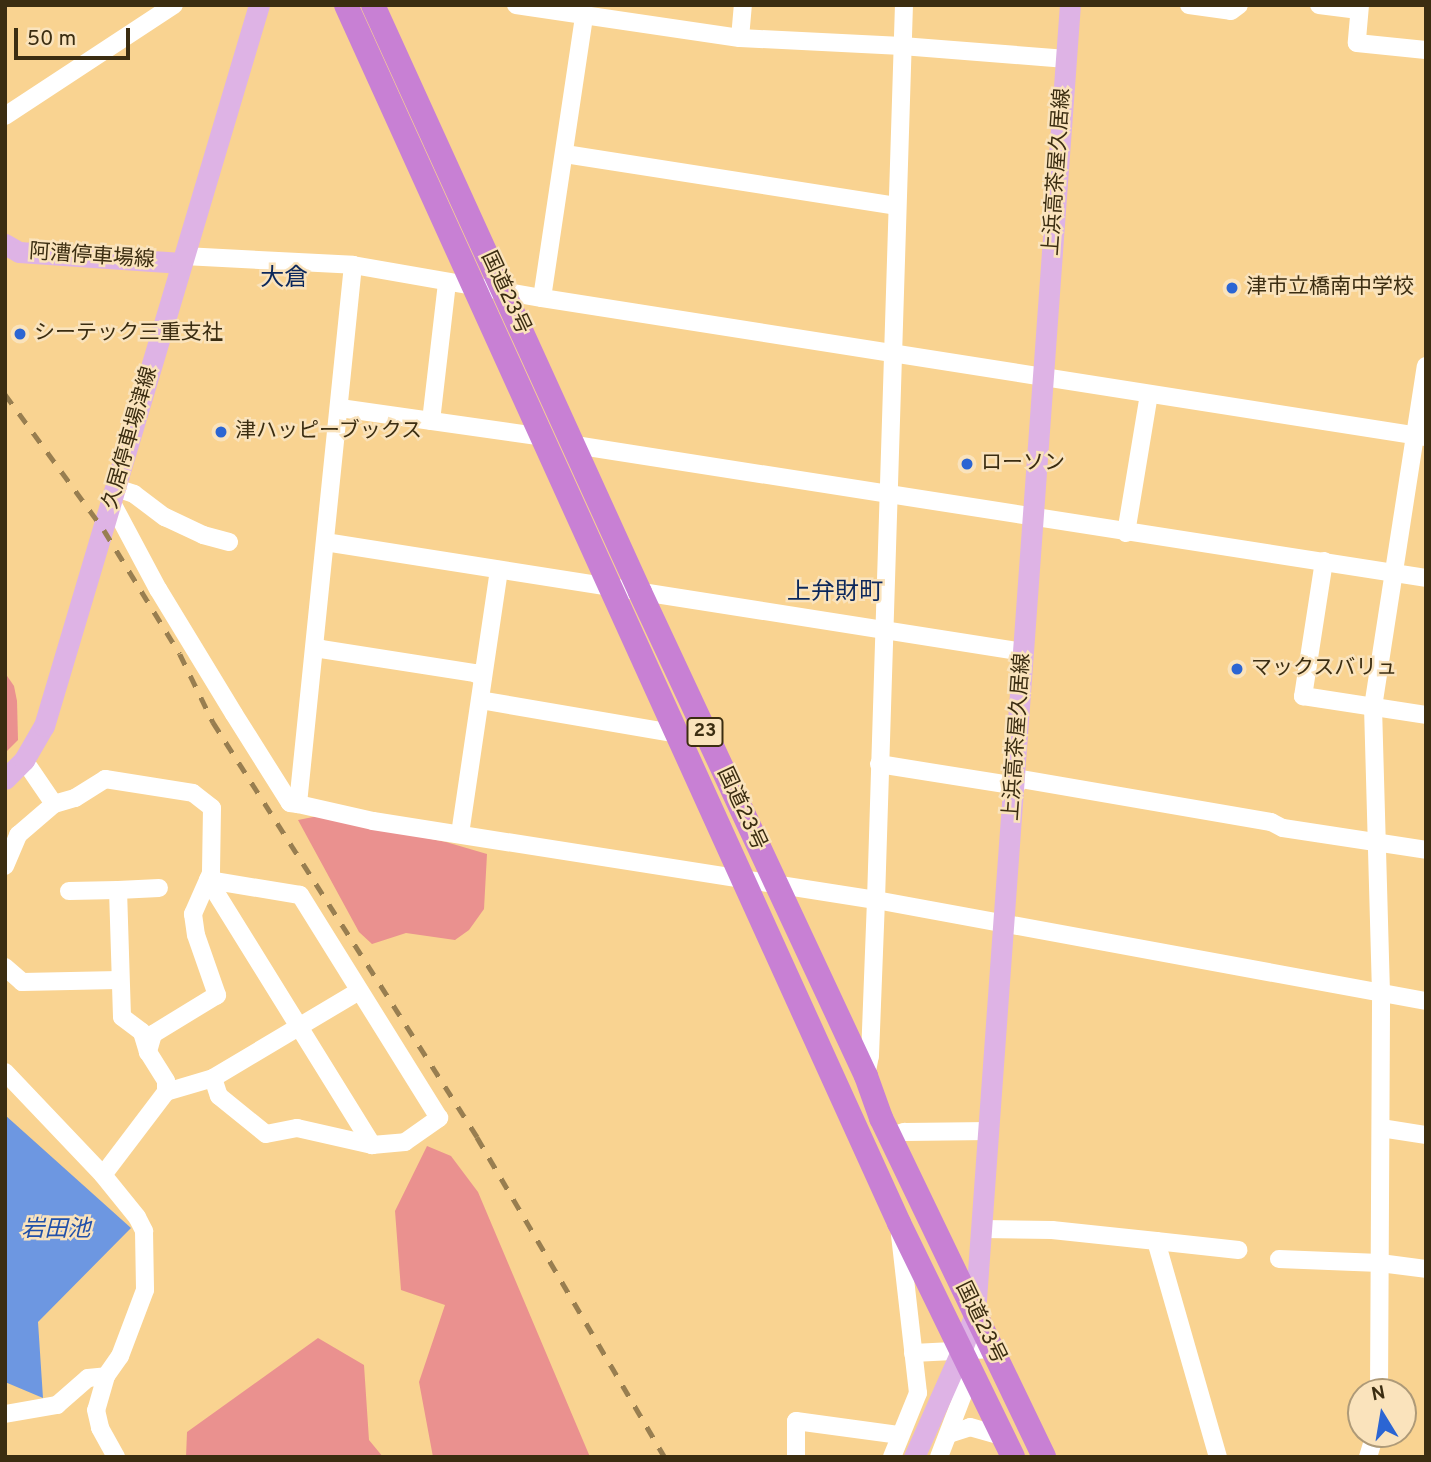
<!DOCTYPE html>
<html>
<head>
<meta charset="utf-8">
<style>
	body { margin:0 }
	#map { position:relative; width:1431px; height:1462px; overflow:hidden; background:#f9d391; font-family:Overpass,"Noto Sans JP",sans-serif }
	div>[style] { position:absolute }
	.green>* { inset:0; background:#ea918f }
	.water>* { inset:0; background:#6d97e1 }
	.minor>* { height:18px; margin:-9px; padding:0 9px; transform-origin:9px; border-radius:9px; background:#fff }
	.major>* { height:21px; margin:-10.5px; padding:0 10.5px; transform-origin:10.5px; border-radius:10.5px; background:#deb3e5 }
	.highway>* { height:24px; margin:-12px; padding:0 12px; transform-origin:12px; border-radius:12px; background:#c880d4 }
	.rail>* { height:4.5px; margin-top:-2.25px; transform-origin:0; background:repeating-linear-gradient(90deg,#987e50 0 12px,transparent 0 24px) }
	.dots>* { width:19px; height:19px; translate:-50% -50%; box-sizing:border-box; border:4px solid #fae3bc; border-radius:50% }
	span { translate:-50% -50%; white-space:nowrap; text-align:center; line-height:1.15; -webkit-text-stroke:5px #fae3bc; paint-order:stroke }
	.shield-label span { padding:2px 5px; background:#fae3bc; border:2px solid; border-radius:5px; -webkit-text-stroke-width:0 }
	.shield-label { font-size:19px; color:#3b2d11; font-weight:700 }
	.street-label { font-size:21px; color:#3b2d11 }
	.poi-label { font-size:21px; color:#3b2d11 }
	.left { translate:0 -50%; text-align:left }
	.water-label { font-size:23px; color:#2251a9; font-style:italic }
	.quarter-label { font-size:24px; color:#0b275b }
	.frame { position:absolute; inset:0; border:7px solid #3b2d11; pointer-events:none }
	.north { position:absolute; left:1347px; top:1378px; width:70px; height:70px; box-sizing:border-box; background:#fae3bc; border:2px solid #ae9a78; border-radius:50%; rotate:349deg; font-size:19px; font-weight:700; line-height:28px; text-align:center; color:#3b2d11 }
	.north::after { content:''; display:block; margin:auto; width:24px; height:32px; background:#2b65d3; clip-path:polygon(50% 0,100% 100%,50% 72%,0 100%) }
	.scale { position:absolute; left:14px; top:28px; width:116px; height:32px; box-sizing:border-box; border:4px solid #3b2d11; border-top:0; padding-left:9px; font-size:21px; line-height:24px; white-space:nowrap; color:#3b2d11; -webkit-text-stroke:5px #fae3bc; paint-order:stroke }
</style>
</head>
<body>
<div id="map">
	<div class="green">
		<i style="clip-path:polygon(5px 673px,14px 686px,17px 701px,18px 740px,5px 753px)"></i>
		<i style="clip-path:polygon(318px 816px,446px 842px,487px 854px,484px 909px,469px 930px,455px 940px,406px 933px,372px 944px,359px 932px,298px 820px)"></i>
		<i style="clip-path:polygon(427px 1146px,451px 1156px,478px 1192px,590px 1457px,433px 1457px,419px 1382px,445px 1305px,401px 1290px,395px 1211px)"></i>
		<i style="clip-path:polygon(318px 1338px,364px 1365px,369px 1440px,383px 1457px,186px 1457px,187px 1432px)"></i>
	</div>
	<div class="water">
		<i style="clip-path:polygon(5px 1115px,131px 1228px,38px 1322px,43px 1398px,5px 1382px)"></i>
	</div>
	<div class="minor">
		<i style="left:516px;top:5px;width:226px;rotate:8.4deg"></i>
		<i style="left:740px;top:38px;width:162px;rotate:2.8deg"></i>
		<i style="left:902px;top:46px;width:165px;rotate:4.5deg"></i>
		<i style="left:1189px;top:5px;width:42px;rotate:8.1deg"></i>
		<i style="left:1231px;top:11px;width:10px;rotate:-37deg"></i>
		<i style="left:1319px;top:5px;width:40px;rotate:7.1deg"></i>
		<i style="left:1360px;top:5px;width:38px;rotate:95deg"></i>
		<i style="left:1357px;top:43px;width:69px;rotate:5.8deg"></i>
		<i style="left:740px;top:38px;width:33px;rotate:-85deg"></i>
		<i style="left:5px;top:116px;width:202px;rotate:-33.3deg"></i>
		<i style="left:565px;top:154px;width:335px;rotate:8.9deg"></i>
		<i style="left:184px;top:256px;width:169px;rotate:3deg"></i>
		<i style="left:353px;top:265px;width:192px;rotate:9.9deg"></i>
		<i style="left:542px;top:298px;width:895px;rotate:8.94deg"></i>
		<i style="left:353px;top:265px;width:542px;rotate:95.83deg"></i>
		<i style="left:298px;top:804px;width:77px;rotate:12.8deg"></i>
		<i style="left:373px;top:821px;width:509px;rotate:8.93deg"></i>
		<i style="left:876px;top:900px;width:559px;rotate:10.41deg"></i>
		<i style="left:542px;top:298px;width:285px;rotate:-81.5deg"></i>
		<i style="left:340px;top:408px;width:205px;rotate:8.1deg"></i>
		<i style="left:431px;top:421px;width:140px;rotate:-83.4deg"></i>
		<i style="left:575px;top:445px;width:861px;rotate:8.88deg"></i>
		<i style="left:116px;top:488px;width:19px;rotate:18deg"></i>
		<i style="left:134px;top:494px;width:39px;rotate:37deg"></i>
		<i style="left:165px;top:517px;width:42px;rotate:25.3deg"></i>
		<i style="left:203px;top:535px;width:27px;rotate:15deg"></i>
		<i style="left:112px;top:503px;width:98px;rotate:61.9deg"></i>
		<i style="left:158px;top:589px;width:146px;rotate:58.7deg"></i>
		<i style="left:234px;top:714px;width:105px;rotate:57.8deg"></i>
		<i style="left:290px;top:803px;width:8px;rotate:7deg"></i>
		<i style="left:1126px;top:533px;width:141px;rotate:-80.6deg"></i>
		<i style="left:325px;top:542px;width:708px;rotate:8.94deg"></i>
		<i style="left:1324px;top:561px;width:137px;rotate:98.8deg"></i>
		<i style="left:1303px;top:696px;width:124px;rotate:8.8deg"></i>
		<i style="left:315px;top:645px;width:7px;rotate:34deg"></i>
		<i style="left:321px;top:649px;width:156px;rotate:8.9deg"></i>
		<i style="left:475px;top:673px;width:9px;rotate:32deg"></i>
		<i style="left:480px;top:700px;width:202px;rotate:9.7deg"></i>
		<i style="left:24px;top:760px;width:53px;rotate:55.7deg"></i>
		<i style="left:54px;top:804px;width:22px;rotate:-16deg"></i>
		<i style="left:75px;top:798px;width:36px;rotate:-32deg"></i>
		<i style="left:105px;top:779px;width:89px;rotate:9deg"></i>
		<i style="left:193px;top:793px;width:24px;rotate:38deg"></i>
		<i style="left:212px;top:808px;width:65px;rotate:90.9deg"></i>
		<i style="left:211px;top:873px;width:45px;rotate:113.7deg"></i>
		<i style="left:193px;top:914px;width:21px;rotate:82deg"></i>
		<i style="left:196px;top:935px;width:64px;rotate:70.7deg"></i>
		<i style="left:217px;top:995px;width:75px;rotate:148.6deg"></i>
		<i style="left:153px;top:1034px;width:19px;rotate:106deg"></i>
		<i style="left:148px;top:1052px;width:34px;rotate:58deg"></i>
		<i style="left:166px;top:1081px;width:11px;rotate:90deg"></i>
		<i style="left:166px;top:1092px;width:104px;rotate:127.2deg"></i>
		<i style="left:879px;top:764px;width:139px;rotate:9.1deg"></i>
		<i style="left:1016px;top:778px;width:259px;rotate:9.8deg"></i>
		<i style="left:1271px;top:822px;width:13px;rotate:27deg"></i>
		<i style="left:1283px;top:828px;width:145px;rotate:8.7deg"></i>
		<i style="left:460px;top:834px;width:267px;rotate:-81.6deg"></i>
		<i style="left:5px;top:866px;width:34px;rotate:-67deg"></i>
		<i style="left:18px;top:835px;width:48px;rotate:-40.7deg"></i>
		<i style="left:208px;top:880px;width:312px;rotate:58.2deg"></i>
		<i style="left:69px;top:891px;width:49px;rotate:-1.2deg"></i>
		<i style="left:5px;top:967px;width:23px;rotate:41deg"></i>
		<i style="left:22px;top:982px;width:97px;rotate:-1.2deg"></i>
		<i style="left:148px;top:1052px;width:21px;rotate:-107deg"></i>
		<i style="left:142px;top:1032px;width:25px;rotate:-143deg"></i>
		<i style="left:122px;top:1017px;width:127px;rotate:-91.8deg"></i>
		<i style="left:118px;top:890px;width:41px;rotate:-2.8deg"></i>
		<i style="left:5px;top:1072px;width:142px;rotate:46.4deg"></i>
		<i style="left:103px;top:1175px;width:54px;rotate:51deg"></i>
		<i style="left:137px;top:1217px;width:16px;rotate:63deg"></i>
		<i style="left:144px;top:1231px;width:59px;rotate:89deg"></i>
		<i style="left:145px;top:1290px;width:71px;rotate:110.7deg"></i>
		<i style="left:120px;top:1356px;width:24px;rotate:125deg"></i>
		<i style="left:106px;top:1376px;width:35px;rotate:106deg"></i>
		<i style="left:96px;top:1410px;width:18px;rotate:77deg"></i>
		<i style="left:100px;top:1428px;width:33px;rotate:61deg"></i>
		<i style="left:866px;top:1076px;width:20px;rotate:-79deg"></i>
		<i style="left:870px;top:1056px;width:156px;rotate:-87.8deg"></i>
		<i style="left:876px;top:900px;width:895px;rotate:-88.21deg"></i>
		<i style="left:213px;top:1078px;width:170px;rotate:-30.8deg"></i>
		<i style="left:166px;top:1092px;width:49px;rotate:-16.6deg"></i>
		<i style="left:213px;top:1078px;width:19px;rotate:72deg"></i>
		<i style="left:219px;top:1096px;width:60px;rotate:39deg"></i>
		<i style="left:266px;top:1134px;width:32px;rotate:-11deg"></i>
		<i style="left:297px;top:1128px;width:77px;rotate:12.8deg"></i>
		<i style="left:372px;top:1145px;width:33px;rotate:-5deg"></i>
		<i style="left:405px;top:1142px;width:42px;rotate:-35.2deg"></i>
		<i style="left:439px;top:1118px;width:263px;rotate:-121.9deg"></i>
		<i style="left:300px;top:895px;width:93px;rotate:-170.7deg"></i>
		<i style="left:1381px;top:1128px;width:46px;rotate:8.8deg"></i>
		<i style="left:889px;top:1136px;width:16px;rotate:-15deg"></i>
		<i style="left:904px;top:1132px;width:86px;rotate:-0.7deg"></i>
		<i style="left:982px;top:1229px;width:70px;rotate:0.8deg"></i>
		<i style="left:1052px;top:1230px;width:105px;rotate:6deg"></i>
		<i style="left:1156px;top:1241px;width:225px;rotate:74deg"></i>
		<i style="left:1156px;top:1241px;width:83px;rotate:6.2deg"></i>
		<i style="left:1279px;top:1259px;width:101px;rotate:2.3deg"></i>
		<i style="left:1380px;top:1263px;width:46px;rotate:7.4deg"></i>
		<i style="left:913px;top:1353px;width:80px;rotate:-2.9deg"></i>
		<i style="left:1379px;top:1392px;width:399px;rotate:-89.7deg"></i>
		<i style="left:1381px;top:993px;width:286px;rotate:-91.6deg"></i>
		<i style="left:1373px;top:707px;width:345px;rotate:-81.2deg"></i>
		<i style="left:5px;top:1414px;width:53px;rotate:-9.8deg"></i>
		<i style="left:57px;top:1405px;width:41px;rotate:-41.1deg"></i>
		<i style="left:88px;top:1378px;width:18px;rotate:-6deg"></i>
		<i style="left:949px;top:1434px;width:22px;rotate:-18deg"></i>
		<i style="left:970px;top:1427px;width:35px;rotate:16deg"></i>
		<i style="left:796px;top:1457px;width:36px;rotate:-90deg"></i>
		<i style="left:796px;top:1421px;width:105px;rotate:7.7deg"></i>
		<i style="left:892px;top:1457px;width:69px;rotate:-67.9deg"></i>
		<i style="left:918px;top:1393px;width:160px;rotate:-96.5deg"></i>
		<i style="left:939px;top:1457px;width:70px;rotate:-69deg"></i>
		<i style="left:964px;top:1392px;width:32px;rotate:-92deg"></i>
		<i style="left:1368px;top:1457px;width:24px;rotate:-73deg"></i>
	</div>
	<div class="major">
		<i style="left:5px;top:244px;width:16px;rotate:30deg"></i>
		<i style="left:19px;top:252px;width:163px;rotate:3.9deg"></i>
		<i style="left:5px;top:779px;width:27px;rotate:-45deg"></i>
		<i style="left:24px;top:760px;width:39px;rotate:-60deg"></i>
		<i style="left:44px;top:726px;width:752px;rotate:-73.4deg"></i>
		<i style="left:914px;top:1457px;width:118px;rotate:-66deg"></i>
		<i style="left:962px;top:1349px;width:38px;rotate:-70deg"></i>
		<i style="left:975px;top:1313px;width:1311px;rotate:-85.85deg"></i>
	</div>
	<div class="highway">
		<i style="left:346px;top:5px;width:1338px;rotate:65.58deg"></i>
		<i style="left:899px;top:1223px;width:260px;rotate:64deg"></i>
		<i style="left:373px;top:5px;width:645px;rotate:65.54deg"></i>
		<i style="left:640px;top:592px;width:534px;rotate:64.97deg"></i>
		<i style="left:866px;top:1076px;width:45px;rotate:70.3deg"></i>
		<i style="left:881px;top:1118px;width:376px;rotate:64.3deg"></i>
	</div>
	<div class="rail">
		<i style="left:5px;top:394px;width:168px;rotate:53.9deg"></i>
		<i style="left:104px;top:530px;width:145px;rotate:58.5deg"></i>
		<i style="left:180px;top:654px;width:76px;rotate:64.1deg"></i>
		<i style="left:213px;top:722px;width:492px;rotate:57.5deg"></i>
		<i style="left:477px;top:1137px;width:371px;rotate:59.6deg"></i>
	</div>
	<div class="dots">
		<i style="left:1232px;top:288px;background:#2b65d3"></i>
		<i style="left:20px;top:334px;background:#2b65d3"></i>
		<i style="left:221px;top:432px;background:#2b65d3"></i>
		<i style="left:967px;top:464px;background:#2b65d3"></i>
		<i style="left:1237px;top:669px;background:#2b65d3"></i>
	</div>
	<div class="shield-label">
		<span style="left:705px;top:732px">23</span>
	</div>
	<div class="street-label">
		<span style="left:1058px;top:172px;rotate:-86deg">上浜高茶屋久居線</span>
		<span style="left:92px;top:257px;rotate:4deg">阿漕停車場線</span>
		<span style="left:505px;top:293px;rotate:65deg">国道23号</span>
		<span style="left:131px;top:438px;rotate:-74deg">久居停車場津線</span>
		<span style="left:1018px;top:737px;rotate:-86deg">上浜高茶屋久居線</span>
		<span style="left:741px;top:809px;rotate:65deg">国道23号</span>
		<span style="left:980px;top:1323px;rotate:64deg">国道23号</span>
	</div>
	<div class="poi-label">
		<span class="left" style="left:1246px;top:288px">津市立橋南中学校</span>
		<span class="left" style="left:34px;top:334px">シーテック三重支社</span>
		<span class="left" style="left:235px;top:432px">津ハッピーブックス</span>
		<span class="left" style="left:981px;top:464px">ローソン</span>
		<span class="left" style="left:1251px;top:669px">マックスバリュ</span>
	</div>
	<div class="water-label">
		<span style="left:56px;top:1231px">岩田池</span>
	</div>
	<div class="quarter-label">
		<span style="left:284px;top:280px">大倉</span>
		<span style="left:835px;top:594px">上弁財町</span>
	</div>
	<div class="frame"></div>
	<div class="north">N</div>
	<div class="scale">50 m</div>
</div>
</body>
</html>
